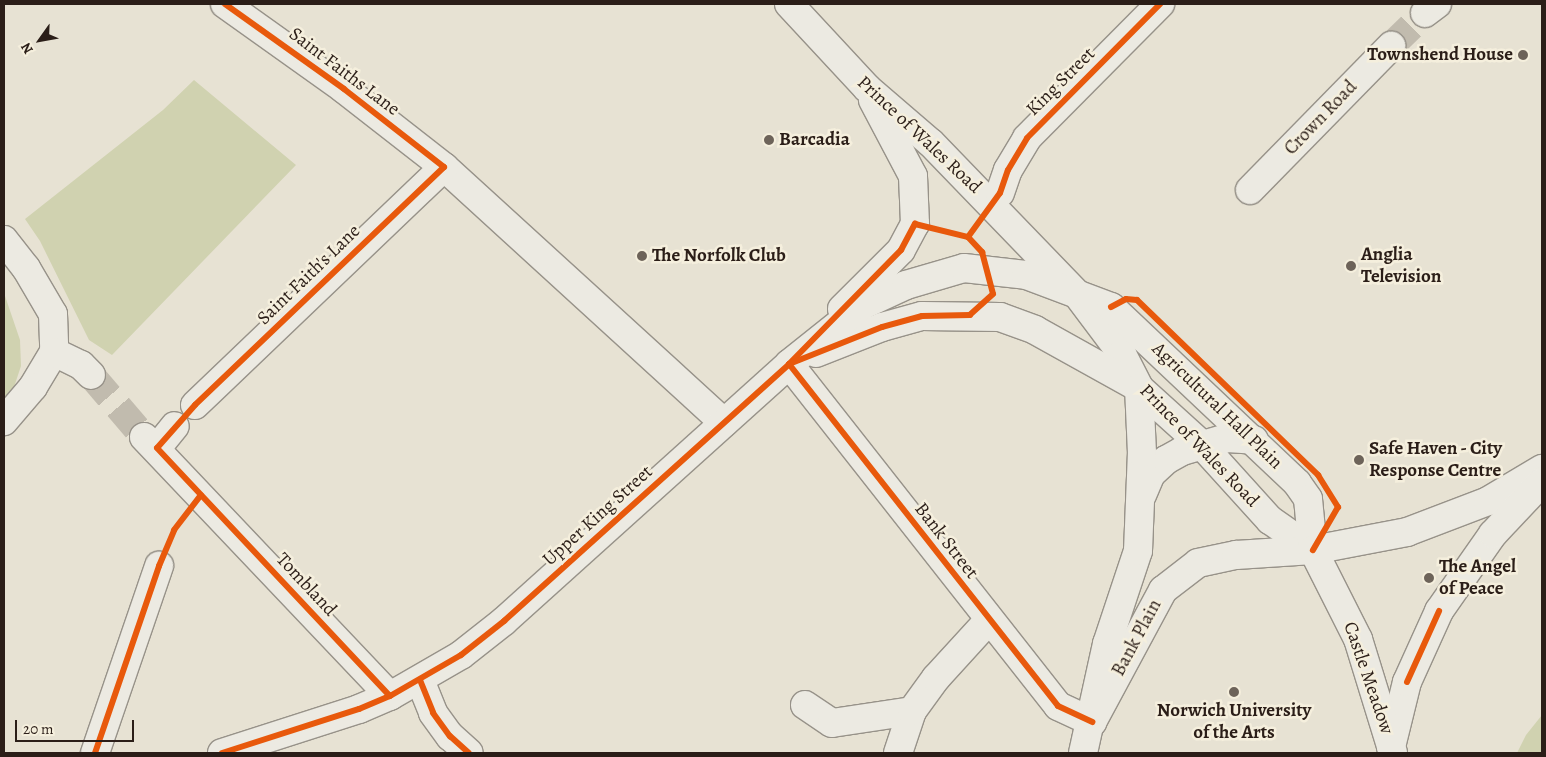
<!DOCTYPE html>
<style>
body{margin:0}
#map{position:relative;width:1546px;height:757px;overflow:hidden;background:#e7e2d3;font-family:Alegreya,serif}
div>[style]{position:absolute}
.green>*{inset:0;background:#d0d2b0}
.minor-tunnel>*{height:28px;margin-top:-14px;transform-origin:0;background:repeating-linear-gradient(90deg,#c1bbae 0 28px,transparent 0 42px)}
.roads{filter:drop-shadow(1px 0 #979289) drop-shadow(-1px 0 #979289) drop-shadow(0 1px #979289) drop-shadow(0 -1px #979289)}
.minor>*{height:28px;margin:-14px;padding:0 14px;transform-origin:14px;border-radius:14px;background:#eceae2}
.cycleway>*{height:6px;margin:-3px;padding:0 3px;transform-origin:3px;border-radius:3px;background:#e8590c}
.dots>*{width:14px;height:14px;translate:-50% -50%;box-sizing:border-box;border:2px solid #f5efdd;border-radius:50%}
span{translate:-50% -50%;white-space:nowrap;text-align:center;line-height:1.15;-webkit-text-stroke:5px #f5efdd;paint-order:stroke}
.poi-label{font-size:19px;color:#2b1e18;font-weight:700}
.right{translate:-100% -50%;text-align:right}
.left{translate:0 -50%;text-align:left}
.street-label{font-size:19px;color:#2b1e18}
.frame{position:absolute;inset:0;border:5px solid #2b1e18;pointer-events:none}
.north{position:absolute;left:15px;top:15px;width:50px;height:50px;-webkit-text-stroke:4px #f5efdd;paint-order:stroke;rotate:238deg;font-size:14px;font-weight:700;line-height:20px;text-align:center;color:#2b1e18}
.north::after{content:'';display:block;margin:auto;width:18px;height:22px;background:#2b1e18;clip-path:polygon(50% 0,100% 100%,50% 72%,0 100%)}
.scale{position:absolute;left:15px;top:720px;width:119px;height:22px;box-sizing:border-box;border:2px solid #2b1e18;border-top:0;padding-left:6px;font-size:15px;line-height:18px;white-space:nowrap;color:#2b1e18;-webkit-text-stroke:4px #f5efdd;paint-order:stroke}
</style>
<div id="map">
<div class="green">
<div style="clip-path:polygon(194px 80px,296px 165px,112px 355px,89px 340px,40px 241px,25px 219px,163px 110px)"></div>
<div style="clip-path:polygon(4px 293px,20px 340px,21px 366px,11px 396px,4px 404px)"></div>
<div style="clip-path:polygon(1542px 715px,1542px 753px,1517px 753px,1526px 735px)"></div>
</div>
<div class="minor-tunnel">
<div style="left:1391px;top:46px;width:47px;rotate:-44.1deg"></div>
<div style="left:91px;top:375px;width:82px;rotate:49.5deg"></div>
</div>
<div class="roads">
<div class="minor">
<div style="left:225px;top:4px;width:146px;rotate:35.5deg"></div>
<div style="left:344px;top:89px;width:127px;rotate:38deg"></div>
<div style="left:444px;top:167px;width:379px;rotate:42.4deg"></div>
<div style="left:789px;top:4px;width:115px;rotate:47.1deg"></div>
<div style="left:867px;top:88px;width:84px;rotate:40.7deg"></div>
<div style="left:931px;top:143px;width:210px;rotate:46deg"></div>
<div style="left:1077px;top:294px;width:75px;rotate:53.1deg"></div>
<div style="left:1122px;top:354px;width:38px;rotate:63deg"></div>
<div style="left:1139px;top:388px;width:84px;rotate:42.1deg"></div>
<div style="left:1201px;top:444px;width:103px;rotate:47.8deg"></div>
<div style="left:1270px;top:520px;width:52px;rotate:34.9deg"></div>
<div style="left:1425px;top:13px;width:15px;rotate:-37deg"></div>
<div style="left:1250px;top:190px;width:202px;rotate:-45.6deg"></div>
<div style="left:1000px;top:193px;width:24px;rotate:-71deg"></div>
<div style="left:1008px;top:170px;width:37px;rotate:-59deg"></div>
<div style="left:1027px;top:138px;width:189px;rotate:-45.2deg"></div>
<div style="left:4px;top:240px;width:36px;rotate:52deg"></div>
<div style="left:26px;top:268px;width:53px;rotate:59.6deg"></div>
<div style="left:53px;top:314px;width:38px;rotate:88deg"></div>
<div style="left:54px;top:352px;width:41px;rotate:121deg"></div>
<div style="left:33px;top:387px;width:45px;rotate:130.5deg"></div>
<div style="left:842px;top:309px;width:83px;rotate:-45deg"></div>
<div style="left:901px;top:250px;width:30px;rotate:-62deg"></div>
<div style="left:915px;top:224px;width:48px;rotate:-92.4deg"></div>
<div style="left:913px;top:176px;width:86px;rotate:-117.8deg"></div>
<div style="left:54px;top:352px;width:30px;rotate:26deg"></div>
<div style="left:81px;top:365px;width:14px;rotate:45deg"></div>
<div style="left:816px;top:353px;width:71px;rotate:-21.5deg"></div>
<div style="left:882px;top:327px;width:41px;rotate:-15.4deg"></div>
<div style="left:922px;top:316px;width:78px;rotate:0.7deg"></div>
<div style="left:1000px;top:317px;width:37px;rotate:20deg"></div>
<div style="left:1035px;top:330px;width:119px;rotate:29.1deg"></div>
<div style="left:789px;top:364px;width:435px;rotate:51.8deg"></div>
<div style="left:1058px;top:706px;width:38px;rotate:25deg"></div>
<div style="left:195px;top:405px;width:344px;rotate:-43.7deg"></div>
<div style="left:144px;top:437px;width:357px;rotate:46.5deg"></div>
<div style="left:157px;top:448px;width:28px;rotate:-51deg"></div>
<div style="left:1142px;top:495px;width:23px;rotate:-67deg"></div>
<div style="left:1151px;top:474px;width:21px;rotate:-43deg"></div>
<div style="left:1166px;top:460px;width:18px;rotate:-29deg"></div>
<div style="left:1182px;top:451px;width:47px;rotate:-16.1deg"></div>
<div style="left:1227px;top:438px;width:27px;rotate:4deg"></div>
<div style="left:420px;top:680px;width:35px;rotate:68deg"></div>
<div style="left:433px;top:713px;width:29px;rotate:54deg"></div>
<div style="left:450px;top:736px;width:25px;rotate:42deg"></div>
<div style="left:805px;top:705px;width:32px;rotate:34deg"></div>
<div style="left:832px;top:723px;width:81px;rotate:-8.5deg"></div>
<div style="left:1092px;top:722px;width:150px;rotate:-61.7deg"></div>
<div style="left:1163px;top:590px;width:44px;rotate:-37.6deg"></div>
<div style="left:1198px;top:563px;width:39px;rotate:-12deg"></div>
<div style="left:1236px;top:555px;width:77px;rotate:-3.7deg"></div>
<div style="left:1313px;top:550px;width:96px;rotate:-10.8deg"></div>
<div style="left:1407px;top:532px;width:87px;rotate:-20.9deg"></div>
<div style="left:1488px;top:501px;width:63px;rotate:-30.7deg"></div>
<div style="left:1391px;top:747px;width:67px;rotate:-76.2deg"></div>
<div style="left:1407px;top:682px;width:78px;rotate:-65.7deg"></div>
<div style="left:1439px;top:611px;width:94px;rotate:-55deg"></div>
<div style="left:1493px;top:534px;width:71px;rotate:-46.7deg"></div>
<div style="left:95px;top:753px;width:198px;rotate:-71.1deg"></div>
<div style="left:222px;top:753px;width:144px;rotate:-17.8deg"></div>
<div style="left:359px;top:709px;width:34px;rotate:-23deg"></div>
<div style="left:390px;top:696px;width:82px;rotate:-30deg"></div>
<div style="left:461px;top:655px;width:55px;rotate:-38.3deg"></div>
<div style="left:504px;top:621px;width:384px;rotate:-42deg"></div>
<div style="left:789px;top:364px;width:95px;rotate:-38.6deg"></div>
<div style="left:863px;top:305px;width:47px;rotate:-24.9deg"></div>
<div style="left:906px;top:285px;width:60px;rotate:-16.3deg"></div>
<div style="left:964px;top:268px;width:62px;rotate:6.4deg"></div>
<div style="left:1026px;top:275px;width:91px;rotate:20.6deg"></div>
<div style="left:1111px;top:307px;width:256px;rotate:43.4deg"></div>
<div style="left:1297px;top:483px;width:19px;rotate:55deg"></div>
<div style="left:1308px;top:499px;width:51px;rotate:84.4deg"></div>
<div style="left:1313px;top:550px;width:100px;rotate:63.2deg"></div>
<div style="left:1358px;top:639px;width:119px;rotate:72.9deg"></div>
<div style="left:898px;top:753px;width:44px;rotate:-71.6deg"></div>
<div style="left:912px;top:711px;width:41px;rotate:-54deg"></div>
<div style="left:936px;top:678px;width:79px;rotate:-47.6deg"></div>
<div style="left:1083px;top:753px;width:112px;rotate:-77.6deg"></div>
<div style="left:1107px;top:644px;width:98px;rotate:-71.6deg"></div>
<div style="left:1138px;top:551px;width:98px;rotate:-87.7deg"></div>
<div style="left:1142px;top:453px;width:65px;rotate:-92.6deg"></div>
</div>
</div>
<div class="cycleway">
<div style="left:225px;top:4px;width:146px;rotate:35.5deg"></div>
<div style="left:344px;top:89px;width:127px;rotate:38deg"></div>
<div style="left:444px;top:167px;width:344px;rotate:136.3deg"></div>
<div style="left:195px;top:405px;width:57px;rotate:131.5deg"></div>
<div style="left:157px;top:448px;width:340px;rotate:46.8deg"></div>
<div style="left:968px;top:237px;width:54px;rotate:-54deg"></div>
<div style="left:1000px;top:193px;width:24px;rotate:-71deg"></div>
<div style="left:1008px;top:170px;width:37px;rotate:-59deg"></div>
<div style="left:1027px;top:138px;width:189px;rotate:-45.2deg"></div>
<div style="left:1111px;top:307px;width:17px;rotate:-28deg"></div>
<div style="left:1126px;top:299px;width:11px;rotate:5deg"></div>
<div style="left:1137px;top:300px;width:252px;rotate:44deg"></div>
<div style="left:1318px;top:475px;width:38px;rotate:58deg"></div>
<div style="left:1338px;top:507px;width:50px;rotate:120.2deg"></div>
<div style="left:789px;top:364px;width:435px;rotate:51.8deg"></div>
<div style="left:1058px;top:706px;width:38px;rotate:25deg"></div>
<div style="left:420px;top:680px;width:35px;rotate:68deg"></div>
<div style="left:433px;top:713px;width:29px;rotate:54deg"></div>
<div style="left:450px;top:736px;width:25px;rotate:42deg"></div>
<div style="left:1407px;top:682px;width:78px;rotate:-65.7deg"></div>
<div style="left:95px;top:753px;width:198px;rotate:-71.1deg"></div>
<div style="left:159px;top:566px;width:39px;rotate:-67deg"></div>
<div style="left:174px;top:530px;width:44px;rotate:-52.4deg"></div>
<div style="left:222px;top:753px;width:144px;rotate:-17.8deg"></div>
<div style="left:359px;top:709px;width:34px;rotate:-23deg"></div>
<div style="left:390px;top:696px;width:82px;rotate:-30deg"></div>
<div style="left:461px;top:655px;width:55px;rotate:-38.3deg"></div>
<div style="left:504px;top:621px;width:384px;rotate:-42deg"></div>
<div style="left:789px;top:364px;width:160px;rotate:-45.5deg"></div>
<div style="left:901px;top:250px;width:30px;rotate:-62deg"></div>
<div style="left:915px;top:224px;width:55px;rotate:13.8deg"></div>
<div style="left:968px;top:237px;width:21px;rotate:47deg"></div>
<div style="left:982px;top:252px;width:43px;rotate:75.3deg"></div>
<div style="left:993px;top:294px;width:31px;rotate:138deg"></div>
<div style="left:970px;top:315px;width:48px;rotate:178.8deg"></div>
<div style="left:922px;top:316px;width:41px;rotate:164.6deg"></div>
<div style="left:882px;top:327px;width:100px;rotate:158.3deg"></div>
</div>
<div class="dots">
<div style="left:1523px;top:55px;background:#6d6359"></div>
<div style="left:769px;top:140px;background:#6d6359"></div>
<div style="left:642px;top:256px;background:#6d6359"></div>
<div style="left:1351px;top:266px;background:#6d6359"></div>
<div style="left:1359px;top:460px;background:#6d6359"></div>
<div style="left:1429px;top:578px;background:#6d6359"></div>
<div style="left:1234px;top:692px;background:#6d6359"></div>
</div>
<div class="poi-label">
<span class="right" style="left:1513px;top:55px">Townshend House</span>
<span class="left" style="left:779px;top:140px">Barcadia</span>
<span class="left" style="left:1361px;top:266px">Anglia<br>Television</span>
<span class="left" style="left:652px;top:256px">The Norfolk Club</span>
<span class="left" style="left:1369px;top:460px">Safe Haven - City<br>Response Centre</span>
<span class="left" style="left:1439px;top:578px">The Angel<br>of Peace</span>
<span style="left:1234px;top:722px">Norwich University<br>of the Arts</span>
</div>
<div class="street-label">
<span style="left:344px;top:72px;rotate:37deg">Saint Faiths Lane</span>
<span style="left:1061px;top:82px;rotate:-45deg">King Street</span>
<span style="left:1321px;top:118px;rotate:-46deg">Crown Road</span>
<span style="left:919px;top:135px;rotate:43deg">Prince of Wales Road</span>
<span style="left:309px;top:275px;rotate:-44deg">Saint Faith's Lane</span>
<span style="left:1217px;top:406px;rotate:44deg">Agricultural Hall Plain</span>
<span style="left:1199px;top:446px;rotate:46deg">Prince of Wales Road</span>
<span style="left:598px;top:516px;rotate:-42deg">Upper King Street</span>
<span style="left:946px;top:541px;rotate:52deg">Bank Street</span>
<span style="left:306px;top:585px;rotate:47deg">Tombland</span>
<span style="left:1137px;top:638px;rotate:-62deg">Bank Plain</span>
<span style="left:1368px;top:678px;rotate:71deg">Castle Meadow</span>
</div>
<div class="frame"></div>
<div class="north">N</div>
<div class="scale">20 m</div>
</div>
